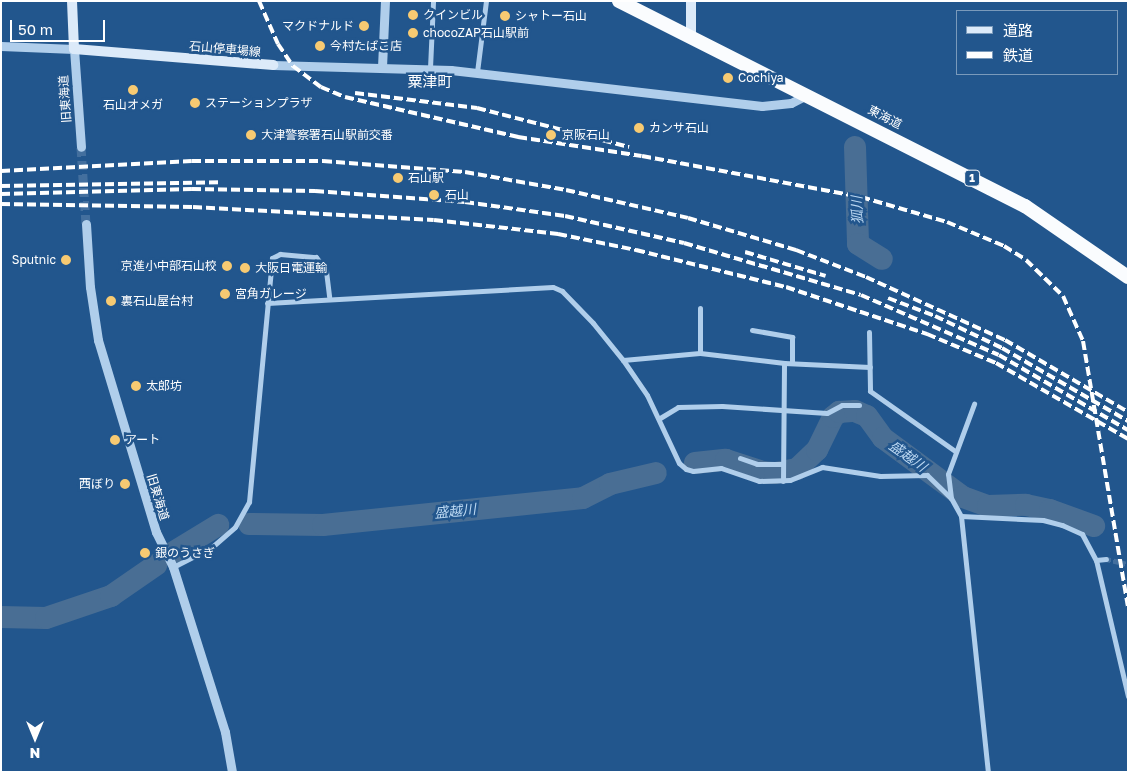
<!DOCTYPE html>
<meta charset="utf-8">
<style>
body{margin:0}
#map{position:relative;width:1129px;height:773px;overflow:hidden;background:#22568d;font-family:"Golos Text","Noto Sans JP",sans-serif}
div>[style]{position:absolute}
.river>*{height:22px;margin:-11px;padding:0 11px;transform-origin:11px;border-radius:11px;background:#496e94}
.minor-tunnel>*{height:5px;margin-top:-2.5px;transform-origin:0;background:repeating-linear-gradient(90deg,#436f9e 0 5px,transparent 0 7.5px)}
.tertiary-tunnel>*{height:9px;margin-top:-4.5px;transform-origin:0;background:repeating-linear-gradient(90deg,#436f9e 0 9px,transparent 0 13.5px)}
.minor>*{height:5px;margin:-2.5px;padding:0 2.5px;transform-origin:2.5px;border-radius:2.5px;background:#b0ceeb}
.tertiary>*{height:9px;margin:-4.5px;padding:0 4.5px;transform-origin:4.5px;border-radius:4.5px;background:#b0ceeb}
.secondary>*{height:10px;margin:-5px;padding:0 5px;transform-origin:5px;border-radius:5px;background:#dceaf9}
.trunk>*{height:14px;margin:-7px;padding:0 7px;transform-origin:7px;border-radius:7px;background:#fafcfe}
.rail>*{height:4px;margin-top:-2px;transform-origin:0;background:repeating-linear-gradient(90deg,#fff 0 9px,transparent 0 13px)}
.dots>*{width:14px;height:14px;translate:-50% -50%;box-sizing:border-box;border:2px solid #22568d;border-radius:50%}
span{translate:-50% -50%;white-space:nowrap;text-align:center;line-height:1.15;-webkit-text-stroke:5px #22568d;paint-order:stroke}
.shield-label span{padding:1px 4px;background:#22568d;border:1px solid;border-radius:4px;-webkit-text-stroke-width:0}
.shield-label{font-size:11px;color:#fff;font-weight:700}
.poi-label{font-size:12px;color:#fff}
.left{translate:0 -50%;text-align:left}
.right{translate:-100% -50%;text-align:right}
.street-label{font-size:12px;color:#fff}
.water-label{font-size:14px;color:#bcd8f2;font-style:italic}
.quarter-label{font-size:15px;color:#fff}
.frame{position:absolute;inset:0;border:2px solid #fff;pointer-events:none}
.legend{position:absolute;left:956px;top:10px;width:162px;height:65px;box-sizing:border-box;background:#22568d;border:1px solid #7a9abb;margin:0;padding:6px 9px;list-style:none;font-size:15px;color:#fff}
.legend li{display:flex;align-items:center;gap:10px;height:25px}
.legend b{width:25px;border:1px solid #7a9abb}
.north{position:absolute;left:10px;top:713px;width:50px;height:50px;-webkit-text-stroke:4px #22568d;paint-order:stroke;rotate:180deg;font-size:14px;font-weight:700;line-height:20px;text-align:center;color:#fff}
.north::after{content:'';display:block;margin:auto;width:18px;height:22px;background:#fff;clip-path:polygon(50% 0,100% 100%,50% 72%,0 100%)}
.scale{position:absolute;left:10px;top:20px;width:95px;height:22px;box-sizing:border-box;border:2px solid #fff;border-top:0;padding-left:6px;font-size:15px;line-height:18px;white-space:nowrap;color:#fff;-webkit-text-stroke:4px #22568d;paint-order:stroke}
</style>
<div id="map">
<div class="river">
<div style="left:855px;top:147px;width:97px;rotate:88.2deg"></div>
<div style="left:858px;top:244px;width:28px;rotate:32deg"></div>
<div style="left:695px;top:463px;width:31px;rotate:-6deg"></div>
<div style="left:726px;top:460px;width:38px;rotate:18deg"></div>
<div style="left:762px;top:472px;width:13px;rotate:4deg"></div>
<div style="left:775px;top:473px;width:22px;rotate:-10deg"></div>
<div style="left:797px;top:469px;width:28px;rotate:-44deg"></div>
<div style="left:817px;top:450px;width:37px;rotate:-64deg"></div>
<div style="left:833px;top:417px;width:8px;rotate:-40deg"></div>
<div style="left:839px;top:412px;width:16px;rotate:-4deg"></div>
<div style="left:855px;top:411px;width:13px;rotate:23deg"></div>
<div style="left:867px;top:416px;width:27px;rotate:54deg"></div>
<div style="left:883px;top:438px;width:99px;rotate:36.4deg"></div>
<div style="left:963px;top:497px;width:27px;rotate:20deg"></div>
<div style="left:988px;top:506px;width:38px;rotate:-2deg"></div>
<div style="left:1026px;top:505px;width:25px;rotate:12deg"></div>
<div style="left:1050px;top:510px;width:47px;rotate:20deg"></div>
<div style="left:249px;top:524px;width:74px;rotate:0.8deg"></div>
<div style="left:323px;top:525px;width:261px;rotate:-5.9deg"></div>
<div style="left:583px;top:498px;width:30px;rotate:-27deg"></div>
<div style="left:610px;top:484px;width:47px;rotate:-13.4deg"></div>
<div style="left:174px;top:552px;width:52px;rotate:-31.5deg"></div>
<div style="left:1px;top:617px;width:45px;rotate:1.3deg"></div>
<div style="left:46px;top:618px;width:69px;rotate:-18.7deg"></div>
<div style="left:111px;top:596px;width:55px;rotate:-34.6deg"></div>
</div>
<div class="minor-tunnel">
<div style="left:1106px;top:559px;width:23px;rotate:13deg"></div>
</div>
<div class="tertiary-tunnel">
<div style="left:81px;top:147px;width:77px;rotate:86.3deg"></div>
</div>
<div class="minor">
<div style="left:430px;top:68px;width:67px;rotate:-87.4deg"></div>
<div style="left:477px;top:72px;width:72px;rotate:-82.8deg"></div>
<div style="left:267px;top:303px;width:286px;rotate:-3.2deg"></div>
<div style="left:553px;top:287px;width:10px;rotate:24deg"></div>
<div style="left:562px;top:291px;width:45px;rotate:45.9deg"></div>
<div style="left:593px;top:323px;width:48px;rotate:51deg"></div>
<div style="left:623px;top:360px;width:42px;rotate:55.6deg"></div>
<div style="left:647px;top:395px;width:75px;rotate:64.8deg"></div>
<div style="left:679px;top:463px;width:9px;rotate:41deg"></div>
<div style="left:686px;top:469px;width:7px;rotate:16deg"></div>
<div style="left:693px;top:471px;width:28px;rotate:-6deg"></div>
<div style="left:721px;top:468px;width:40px;rotate:18.9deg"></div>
<div style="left:759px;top:481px;width:31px;rotate:-2deg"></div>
<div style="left:790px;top:480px;width:35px;rotate:-22deg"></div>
<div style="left:822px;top:467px;width:59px;rotate:8.8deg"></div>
<div style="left:880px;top:476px;width:47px;rotate:-1.2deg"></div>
<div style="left:927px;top:475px;width:33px;rotate:44deg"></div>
<div style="left:951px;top:498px;width:21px;rotate:61deg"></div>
<div style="left:961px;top:516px;width:257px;rotate:84deg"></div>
<div style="left:752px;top:330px;width:41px;rotate:9.9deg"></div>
<div style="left:792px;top:337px;width:26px;rotate:90deg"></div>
<div style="left:869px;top:332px;width:59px;rotate:89deg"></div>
<div style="left:870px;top:391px;width:104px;rotate:35.2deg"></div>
<div style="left:700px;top:353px;width:45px;rotate:-90deg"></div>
<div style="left:623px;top:360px;width:77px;rotate:-5.2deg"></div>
<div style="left:700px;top:353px;width:85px;rotate:6.8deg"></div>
<div style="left:660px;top:418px;width:21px;rotate:-31deg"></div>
<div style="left:678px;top:407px;width:44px;rotate:-1.3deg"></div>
<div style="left:722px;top:406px;width:105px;rotate:3.8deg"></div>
<div style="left:827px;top:413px;width:17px;rotate:-28deg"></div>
<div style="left:842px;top:405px;width:17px"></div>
<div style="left:740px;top:458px;width:18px;rotate:19deg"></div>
<div style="left:757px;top:464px;width:25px"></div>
<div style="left:783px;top:481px;width:118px;rotate:-89.5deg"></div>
<div style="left:784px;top:363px;width:86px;rotate:2.7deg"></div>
<div style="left:951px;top:498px;width:24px;rotate:-97deg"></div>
<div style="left:948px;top:474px;width:75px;rotate:-69.6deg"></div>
<div style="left:961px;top:516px;width:82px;rotate:2.8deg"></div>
<div style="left:1043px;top:520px;width:20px;rotate:15deg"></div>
<div style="left:1062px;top:525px;width:22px;rotate:24deg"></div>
<div style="left:1082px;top:534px;width:30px;rotate:62deg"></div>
<div style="left:1096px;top:560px;width:10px;rotate:-6deg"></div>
<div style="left:1096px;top:560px;width:140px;rotate:76.8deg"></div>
<div style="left:173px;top:567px;width:44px;rotate:-27.1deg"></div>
<div style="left:212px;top:547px;width:30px;rotate:-41deg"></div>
<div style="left:235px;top:527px;width:29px;rotate:-61deg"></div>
<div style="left:249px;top:502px;width:245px;rotate:-84.6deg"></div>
<div style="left:272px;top:258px;width:9px;rotate:-27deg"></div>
<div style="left:280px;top:254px;width:36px;rotate:5deg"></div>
<div style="left:316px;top:257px;width:17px;rotate:54deg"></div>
<div style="left:326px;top:271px;width:26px;rotate:83deg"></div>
</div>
<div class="tertiary">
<div style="left:1px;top:46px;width:73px;rotate:2.4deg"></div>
<div style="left:74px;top:49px;width:98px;rotate:85.9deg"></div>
<div style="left:273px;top:65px;width:178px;rotate:1.6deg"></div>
<div style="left:451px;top:70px;width:313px;rotate:6.6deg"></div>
<div style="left:762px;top:106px;width:29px;rotate:-6deg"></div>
<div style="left:791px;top:103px;width:18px;rotate:-27deg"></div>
<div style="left:382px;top:67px;width:66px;rotate:-87.4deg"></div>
<div style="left:86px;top:224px;width:63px;rotate:86.4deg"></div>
<div style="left:90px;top:287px;width:54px;rotate:81.4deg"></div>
<div style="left:98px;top:340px;width:201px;rotate:73.2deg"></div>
<div style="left:156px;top:532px;width:39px;rotate:64deg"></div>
<div style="left:173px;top:567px;width:173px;rotate:72.5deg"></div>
<div style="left:225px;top:732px;width:41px;rotate:80.1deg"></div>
</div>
<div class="secondary">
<div style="left:72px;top:1px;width:48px;rotate:87.6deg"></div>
<div style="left:74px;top:49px;width:200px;rotate:4.6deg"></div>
<div style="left:691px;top:37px;width:36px;rotate:-90deg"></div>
</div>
<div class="trunk">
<div style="left:619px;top:1px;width:455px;rotate:26.8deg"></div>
<div style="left:1025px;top:206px;width:125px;rotate:34.6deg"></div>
</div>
<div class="rail">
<div style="left:259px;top:1px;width:47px;rotate:66.2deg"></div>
<div style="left:278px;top:44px;width:27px;rotate:56deg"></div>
<div style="left:293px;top:66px;width:35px;rotate:37deg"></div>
<div style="left:321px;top:87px;width:26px;rotate:23deg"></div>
<div style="left:345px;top:97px;width:178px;rotate:13deg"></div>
<div style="left:518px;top:137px;width:125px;rotate:8.7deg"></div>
<div style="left:642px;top:156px;width:223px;rotate:10.6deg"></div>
<div style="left:861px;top:197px;width:90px;rotate:16.2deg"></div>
<div style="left:947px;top:222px;width:62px;rotate:22.8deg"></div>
<div style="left:1004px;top:246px;width:26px;rotate:32deg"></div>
<div style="left:1026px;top:260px;width:52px;rotate:44.2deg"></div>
<div style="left:1063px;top:296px;width:49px;rotate:66deg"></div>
<div style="left:1083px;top:341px;width:270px;rotate:80.4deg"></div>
<div style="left:355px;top:93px;width:123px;rotate:7deg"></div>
<div style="left:477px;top:108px;width:157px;rotate:14.4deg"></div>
<div style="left:1px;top:171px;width:191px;rotate:-3deg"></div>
<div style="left:192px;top:161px;width:131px"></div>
<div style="left:323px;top:161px;width:142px;rotate:4.4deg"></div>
<div style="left:465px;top:172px;width:103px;rotate:10.1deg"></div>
<div style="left:566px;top:190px;width:125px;rotate:12.9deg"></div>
<div style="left:688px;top:218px;width:113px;rotate:16.5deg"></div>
<div style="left:796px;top:250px;width:75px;rotate:21.1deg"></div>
<div style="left:866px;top:277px;width:153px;rotate:24.4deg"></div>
<div style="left:1005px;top:340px;width:143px;rotate:30.3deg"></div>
<div style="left:1px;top:186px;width:220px;rotate:-1deg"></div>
<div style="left:1px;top:194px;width:191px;rotate:-1.5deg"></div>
<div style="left:192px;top:189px;width:123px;rotate:0.9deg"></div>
<div style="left:315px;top:191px;width:150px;rotate:4.2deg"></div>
<div style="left:465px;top:202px;width:101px;rotate:8deg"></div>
<div style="left:565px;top:216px;width:122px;rotate:12.8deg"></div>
<div style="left:684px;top:243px;width:184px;rotate:16.4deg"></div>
<div style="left:861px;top:295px;width:150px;rotate:23.5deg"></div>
<div style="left:999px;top:355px;width:149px;rotate:30.2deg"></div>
<div style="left:1px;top:204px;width:192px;rotate:0.9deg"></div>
<div style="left:193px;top:207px;width:241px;rotate:3.1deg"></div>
<div style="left:434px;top:220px;width:125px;rotate:6.4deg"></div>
<div style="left:558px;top:234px;width:80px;rotate:11.6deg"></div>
<div style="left:636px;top:250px;width:154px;rotate:13.9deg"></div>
<div style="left:786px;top:287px;width:149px;rotate:18.4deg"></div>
<div style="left:927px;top:334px;width:75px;rotate:22.8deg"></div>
<div style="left:996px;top:363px;width:152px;rotate:29.9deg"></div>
<div style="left:745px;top:252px;width:84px;rotate:16.5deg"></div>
<div style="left:888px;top:298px;width:50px;rotate:21deg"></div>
<div style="left:935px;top:316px;width:74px;rotate:25.5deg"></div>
<div style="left:1002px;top:348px;width:146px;rotate:30.1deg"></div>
</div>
<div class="dots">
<div style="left:413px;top:15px;background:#f7ca72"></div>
<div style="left:505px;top:16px;background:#f7ca72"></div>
<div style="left:364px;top:26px;background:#f7ca72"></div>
<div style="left:413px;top:33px;background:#f7ca72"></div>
<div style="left:320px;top:46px;background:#f7ca72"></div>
<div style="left:728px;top:78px;background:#f7ca72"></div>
<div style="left:133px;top:90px;background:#f7ca72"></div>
<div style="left:195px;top:103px;background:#f7ca72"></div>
<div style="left:639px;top:128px;background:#f7ca72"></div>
<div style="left:251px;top:135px;background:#f7ca72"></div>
<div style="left:551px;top:135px;background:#f7ca72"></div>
<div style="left:398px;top:178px;background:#f7ca72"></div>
<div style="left:434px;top:195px;background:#f7ca72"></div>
<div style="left:66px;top:260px;background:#f7ca72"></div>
<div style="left:227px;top:266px;background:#f7ca72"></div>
<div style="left:245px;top:268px;background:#f7ca72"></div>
<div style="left:225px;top:294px;background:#f7ca72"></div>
<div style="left:111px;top:301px;background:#f7ca72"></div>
<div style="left:136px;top:386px;background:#f7ca72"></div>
<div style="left:115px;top:440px;background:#f7ca72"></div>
<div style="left:125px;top:484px;background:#f7ca72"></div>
<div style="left:145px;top:553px;background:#f7ca72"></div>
</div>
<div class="shield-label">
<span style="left:972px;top:178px">1</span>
</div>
<div class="poi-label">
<span class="left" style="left:423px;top:15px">クインビル</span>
<span class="left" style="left:515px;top:16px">シャトー石山</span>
<span class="right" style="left:354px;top:26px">マクドナルド</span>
<span class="left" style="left:423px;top:33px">chocoZAP石山駅前</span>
<span class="left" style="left:330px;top:46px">今村たばこ店</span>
<span class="left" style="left:738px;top:78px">Cochiya</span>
<span class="left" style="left:205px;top:103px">ステーションプラザ</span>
<span style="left:133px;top:105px">石山オメガ</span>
<span class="left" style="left:649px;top:128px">カンサ石山</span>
<span class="left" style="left:261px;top:135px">大津警察署石山駅前交番</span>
<span class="left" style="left:562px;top:135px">京阪石山</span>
<span class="left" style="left:408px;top:178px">石山駅</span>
<span class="left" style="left:445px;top:195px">石山</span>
<span class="right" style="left:56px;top:260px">Sputnic</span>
<span class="right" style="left:217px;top:266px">京進小中部石山校</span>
<span class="left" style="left:255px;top:268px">大阪日電運輸</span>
<span class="left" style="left:235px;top:294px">宮角ガレージ</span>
<span class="left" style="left:121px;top:301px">裏石山屋台村</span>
<span class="left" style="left:146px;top:386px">太郎坊</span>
<span class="left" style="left:125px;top:440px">アート</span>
<span class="right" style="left:115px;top:484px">西ぼり</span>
<span class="left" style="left:155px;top:553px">銀のうさぎ</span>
</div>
<div class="street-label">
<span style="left:225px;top:49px;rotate:5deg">石山停車場線</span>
<span style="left:65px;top:99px;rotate:-94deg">旧東海道</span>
<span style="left:885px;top:117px;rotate:27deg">東海道</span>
<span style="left:158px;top:497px;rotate:73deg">旧東海道</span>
</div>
<div class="water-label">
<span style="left:857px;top:210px;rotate:-92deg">狐川</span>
<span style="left:908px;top:456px;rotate:36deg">盛越川</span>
<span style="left:455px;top:511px;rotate:-6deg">盛越川</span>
</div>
<div class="quarter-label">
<span style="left:430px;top:82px">粟津町</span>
</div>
<div class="frame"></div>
<ul class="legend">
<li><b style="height:6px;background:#dceaf9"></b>道路</li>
<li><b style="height:6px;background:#fff"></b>鉄道</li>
</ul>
<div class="north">N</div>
<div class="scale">50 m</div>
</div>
